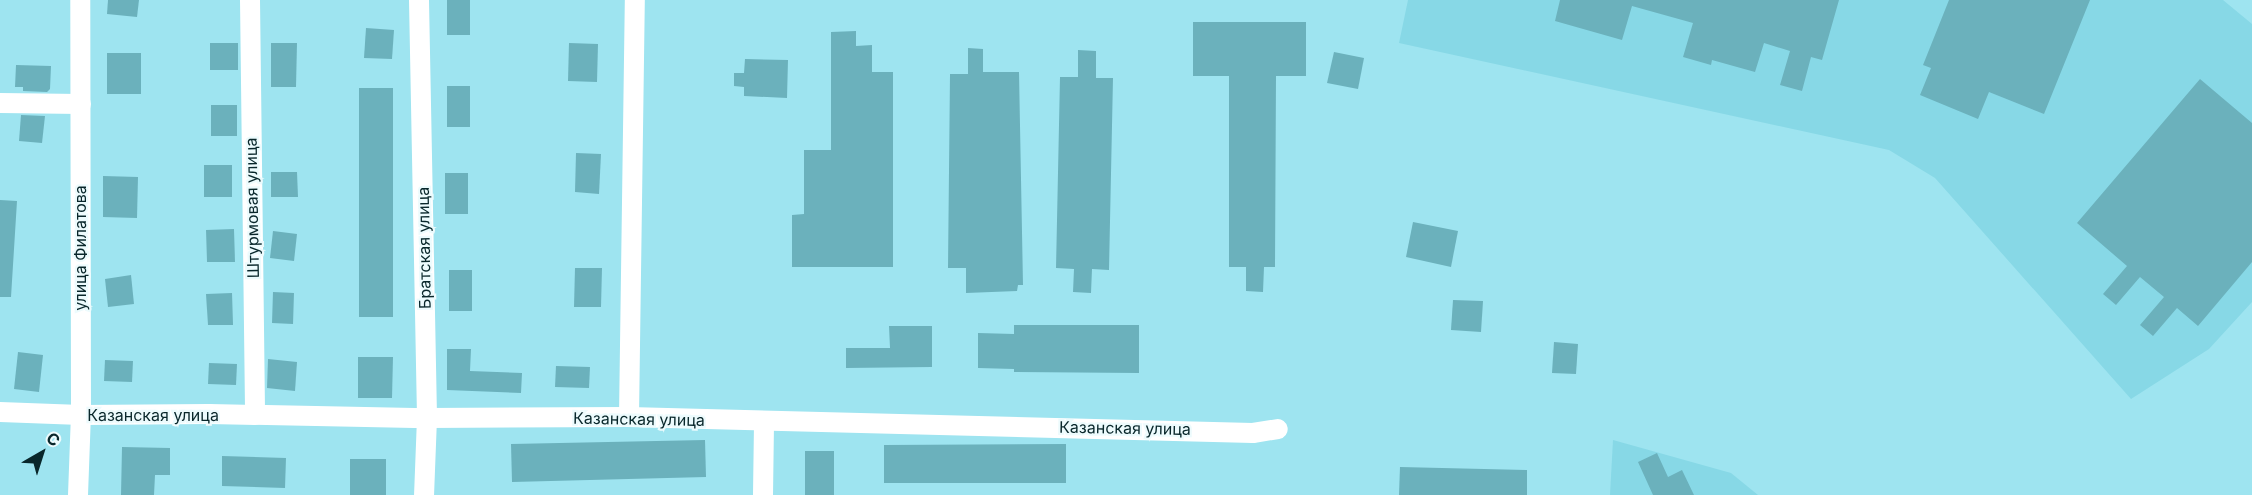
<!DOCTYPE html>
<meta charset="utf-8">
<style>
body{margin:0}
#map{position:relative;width:2252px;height:495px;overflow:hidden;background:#9ee4f0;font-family:Inter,sans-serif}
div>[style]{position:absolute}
.built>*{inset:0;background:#87d8e6}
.building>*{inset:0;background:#6bb1bc}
.minor>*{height:20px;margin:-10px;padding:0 10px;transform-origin:10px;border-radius:10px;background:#fff}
span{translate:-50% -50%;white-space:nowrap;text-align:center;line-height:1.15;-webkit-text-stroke:4.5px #edfbfd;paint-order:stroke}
.street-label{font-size:16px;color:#09272b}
.north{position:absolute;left:12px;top:423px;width:60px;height:60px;-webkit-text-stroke:4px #edfbfd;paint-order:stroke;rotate:39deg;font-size:16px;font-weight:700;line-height:24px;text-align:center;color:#09272b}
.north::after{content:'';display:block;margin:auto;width:21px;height:27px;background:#09272b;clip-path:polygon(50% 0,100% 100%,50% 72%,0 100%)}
</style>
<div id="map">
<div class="built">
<div style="clip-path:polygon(1408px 0,2223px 0,2252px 24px,2252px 302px,2209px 349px,2131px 399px,1935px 178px,1889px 150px,1399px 43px)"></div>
<div style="clip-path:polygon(1613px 440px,1731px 473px,1758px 495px,1610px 495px)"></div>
</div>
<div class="building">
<div style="clip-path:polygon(108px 0,139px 0,137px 17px,107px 14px)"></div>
<div style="clip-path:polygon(447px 0,470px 0,470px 35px,447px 35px)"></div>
<div style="clip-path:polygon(1560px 0,1839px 0,1822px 60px,1811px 57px,1802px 91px,1780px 85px,1790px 51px,1764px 43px,1755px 72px,1712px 60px,1711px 65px,1683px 57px,1693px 23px,1632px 6px,1622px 40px,1555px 21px)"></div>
<div style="clip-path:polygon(1949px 0,2090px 0,2044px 114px,1989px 92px,1978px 119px,1920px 95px,1931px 68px,1923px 65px)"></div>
<div style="clip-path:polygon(1193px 22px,1306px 22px,1306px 76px,1276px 76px,1275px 267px,1264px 267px,1263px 292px,1246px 291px,1246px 267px,1229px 267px,1229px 76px,1193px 76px)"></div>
<div style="clip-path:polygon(366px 28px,394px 30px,392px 59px,364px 58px)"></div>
<div style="clip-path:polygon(856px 31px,856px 46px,872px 45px,872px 72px,893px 72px,893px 267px,792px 267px,792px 215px,804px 214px,804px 150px,831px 150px,831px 32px)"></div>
<div style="clip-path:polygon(210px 43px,238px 43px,238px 70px,210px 70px)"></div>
<div style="clip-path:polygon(271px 43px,297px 43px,296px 87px,271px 87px)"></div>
<div style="clip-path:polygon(569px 43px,598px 44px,597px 82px,568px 81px)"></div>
<div style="clip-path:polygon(968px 48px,983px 49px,983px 72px,1019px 72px,1023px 285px,1018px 285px,1017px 291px,966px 293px,966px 268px,948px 268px,950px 74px,968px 74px)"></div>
<div style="clip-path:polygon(1078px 50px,1096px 51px,1096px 78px,1113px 78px,1109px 270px,1092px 269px,1091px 293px,1073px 292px,1074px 269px,1056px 268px,1060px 77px,1078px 77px)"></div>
<div style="clip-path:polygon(1334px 52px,1364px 58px,1358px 89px,1327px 83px)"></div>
<div style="clip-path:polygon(107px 53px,141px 53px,141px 94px,107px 94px)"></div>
<div style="clip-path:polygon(745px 59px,788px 60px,787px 98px,744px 96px,744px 87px,734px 86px,734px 73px,744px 73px)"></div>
<div style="clip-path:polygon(16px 65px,51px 66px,50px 89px,47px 92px,23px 91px,23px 87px,15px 87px)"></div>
<div style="clip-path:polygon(2200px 79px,2252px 123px,2252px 262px,2198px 326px,2177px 308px,2153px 336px,2140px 325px,2164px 297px,2140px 277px,2116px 305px,2103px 294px,2127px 266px,2077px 223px)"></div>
<div style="clip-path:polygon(447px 86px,470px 86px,470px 127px,447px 127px)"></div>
<div style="clip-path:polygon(359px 88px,393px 88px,393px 317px,359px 317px)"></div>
<div style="clip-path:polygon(211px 105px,237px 105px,237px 136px,211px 136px)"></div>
<div style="clip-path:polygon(21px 115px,45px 116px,42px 143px,19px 141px)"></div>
<div style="clip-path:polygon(576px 153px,601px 154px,599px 194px,575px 192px)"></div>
<div style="clip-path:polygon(204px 165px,232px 165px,232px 197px,204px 197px)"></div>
<div style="clip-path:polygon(271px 172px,297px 172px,298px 197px,271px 197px)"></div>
<div style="clip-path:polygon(445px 173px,468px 173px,468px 214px,445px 214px)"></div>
<div style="clip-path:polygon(103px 176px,138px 177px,137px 218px,103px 217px)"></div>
<div style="clip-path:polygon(0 200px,17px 201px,11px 297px,0 297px)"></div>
<div style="clip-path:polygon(1413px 222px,1458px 231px,1451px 267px,1406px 257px)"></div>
<div style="clip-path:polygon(234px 229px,235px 262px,207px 262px,206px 230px)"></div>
<div style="clip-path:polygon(273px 231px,297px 234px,294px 261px,270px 258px)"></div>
<div style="clip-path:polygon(575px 268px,602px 268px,601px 307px,574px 307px)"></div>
<div style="clip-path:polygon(449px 270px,472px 270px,472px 311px,449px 311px)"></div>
<div style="clip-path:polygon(131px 275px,134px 304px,108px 307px,105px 279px)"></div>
<div style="clip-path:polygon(273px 292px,294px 293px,293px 324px,272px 323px)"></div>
<div style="clip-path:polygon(232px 293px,233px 325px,208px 325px,206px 294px)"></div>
<div style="clip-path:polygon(1453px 300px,1483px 301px,1481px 332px,1451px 330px)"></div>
<div style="clip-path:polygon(1014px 325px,1139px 325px,1139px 373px,1014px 372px,1014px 369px,978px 368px,978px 333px,1014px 334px)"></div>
<div style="clip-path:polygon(889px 326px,932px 326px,932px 367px,846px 368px,846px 348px,890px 348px)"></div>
<div style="clip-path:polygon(1554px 342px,1578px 344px,1576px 374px,1552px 373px)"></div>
<div style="clip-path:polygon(447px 349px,471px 349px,470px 371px,522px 373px,521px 393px,447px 390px)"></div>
<div style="clip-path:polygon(18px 352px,43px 355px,39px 392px,14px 389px)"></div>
<div style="clip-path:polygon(358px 357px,393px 357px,392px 398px,358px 398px)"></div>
<div style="clip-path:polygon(268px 359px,297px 362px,295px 391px,267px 388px)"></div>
<div style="clip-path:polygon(105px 360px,133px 361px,132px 382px,104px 381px)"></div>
<div style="clip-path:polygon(209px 363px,237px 364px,236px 385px,208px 384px)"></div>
<div style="clip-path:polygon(556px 366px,590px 367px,589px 388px,555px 387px)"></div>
<div style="clip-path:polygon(705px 440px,706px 477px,512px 482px,511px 444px)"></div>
<div style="clip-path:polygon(1066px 444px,1066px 483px,884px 483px,884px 445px)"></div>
<div style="clip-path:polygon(122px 447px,170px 448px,170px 475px,155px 475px,154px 495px,121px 495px)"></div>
<div style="clip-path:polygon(805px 451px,834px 451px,834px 495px,805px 495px)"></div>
<div style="clip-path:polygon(1657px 453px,1668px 477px,1682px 470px,1694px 495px,1653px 495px,1638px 462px)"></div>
<div style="clip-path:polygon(222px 456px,286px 458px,285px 488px,222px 486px)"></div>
<div style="clip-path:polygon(350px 459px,386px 459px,386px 495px,350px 495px)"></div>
<div style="clip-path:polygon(1400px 467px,1527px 470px,1527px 495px,1399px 495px)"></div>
</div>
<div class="minor">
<div style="left:250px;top:0;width:415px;rotate:89.3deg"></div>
<div style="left:419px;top:0;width:418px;rotate:88.9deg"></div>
<div style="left:427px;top:418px;width:77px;rotate:92.2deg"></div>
<div style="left:0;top:103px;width:81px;rotate:0.7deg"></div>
<div style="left:0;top:412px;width:81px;rotate:2.1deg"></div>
<div style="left:81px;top:415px;width:128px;rotate:-0.4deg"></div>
<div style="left:209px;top:414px;width:218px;rotate:1.1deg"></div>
<div style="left:427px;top:418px;width:202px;rotate:-0.3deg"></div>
<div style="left:629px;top:417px;width:624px;rotate:1.47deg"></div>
<div style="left:1253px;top:433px;width:25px;rotate:-9deg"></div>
<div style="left:629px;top:417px;width:417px;rotate:-89.2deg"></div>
<div style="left:78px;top:495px;width:80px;rotate:-87.9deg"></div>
<div style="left:81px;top:415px;width:415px;rotate:-90.1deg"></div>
<div style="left:763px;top:495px;width:73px;rotate:-89.2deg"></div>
</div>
<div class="street-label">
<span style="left:252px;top:208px;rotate:-91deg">Штурмовая улица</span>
<span style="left:80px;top:248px;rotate:-90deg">улица Филатова</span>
<span style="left:424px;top:248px;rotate:-91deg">Братская улица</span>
<span style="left:153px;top:415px">Казанская улица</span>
<span style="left:639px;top:419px;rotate:1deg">Казанская улица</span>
<span style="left:1125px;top:428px;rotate:1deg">Казанская улица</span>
</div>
<div class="north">С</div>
</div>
